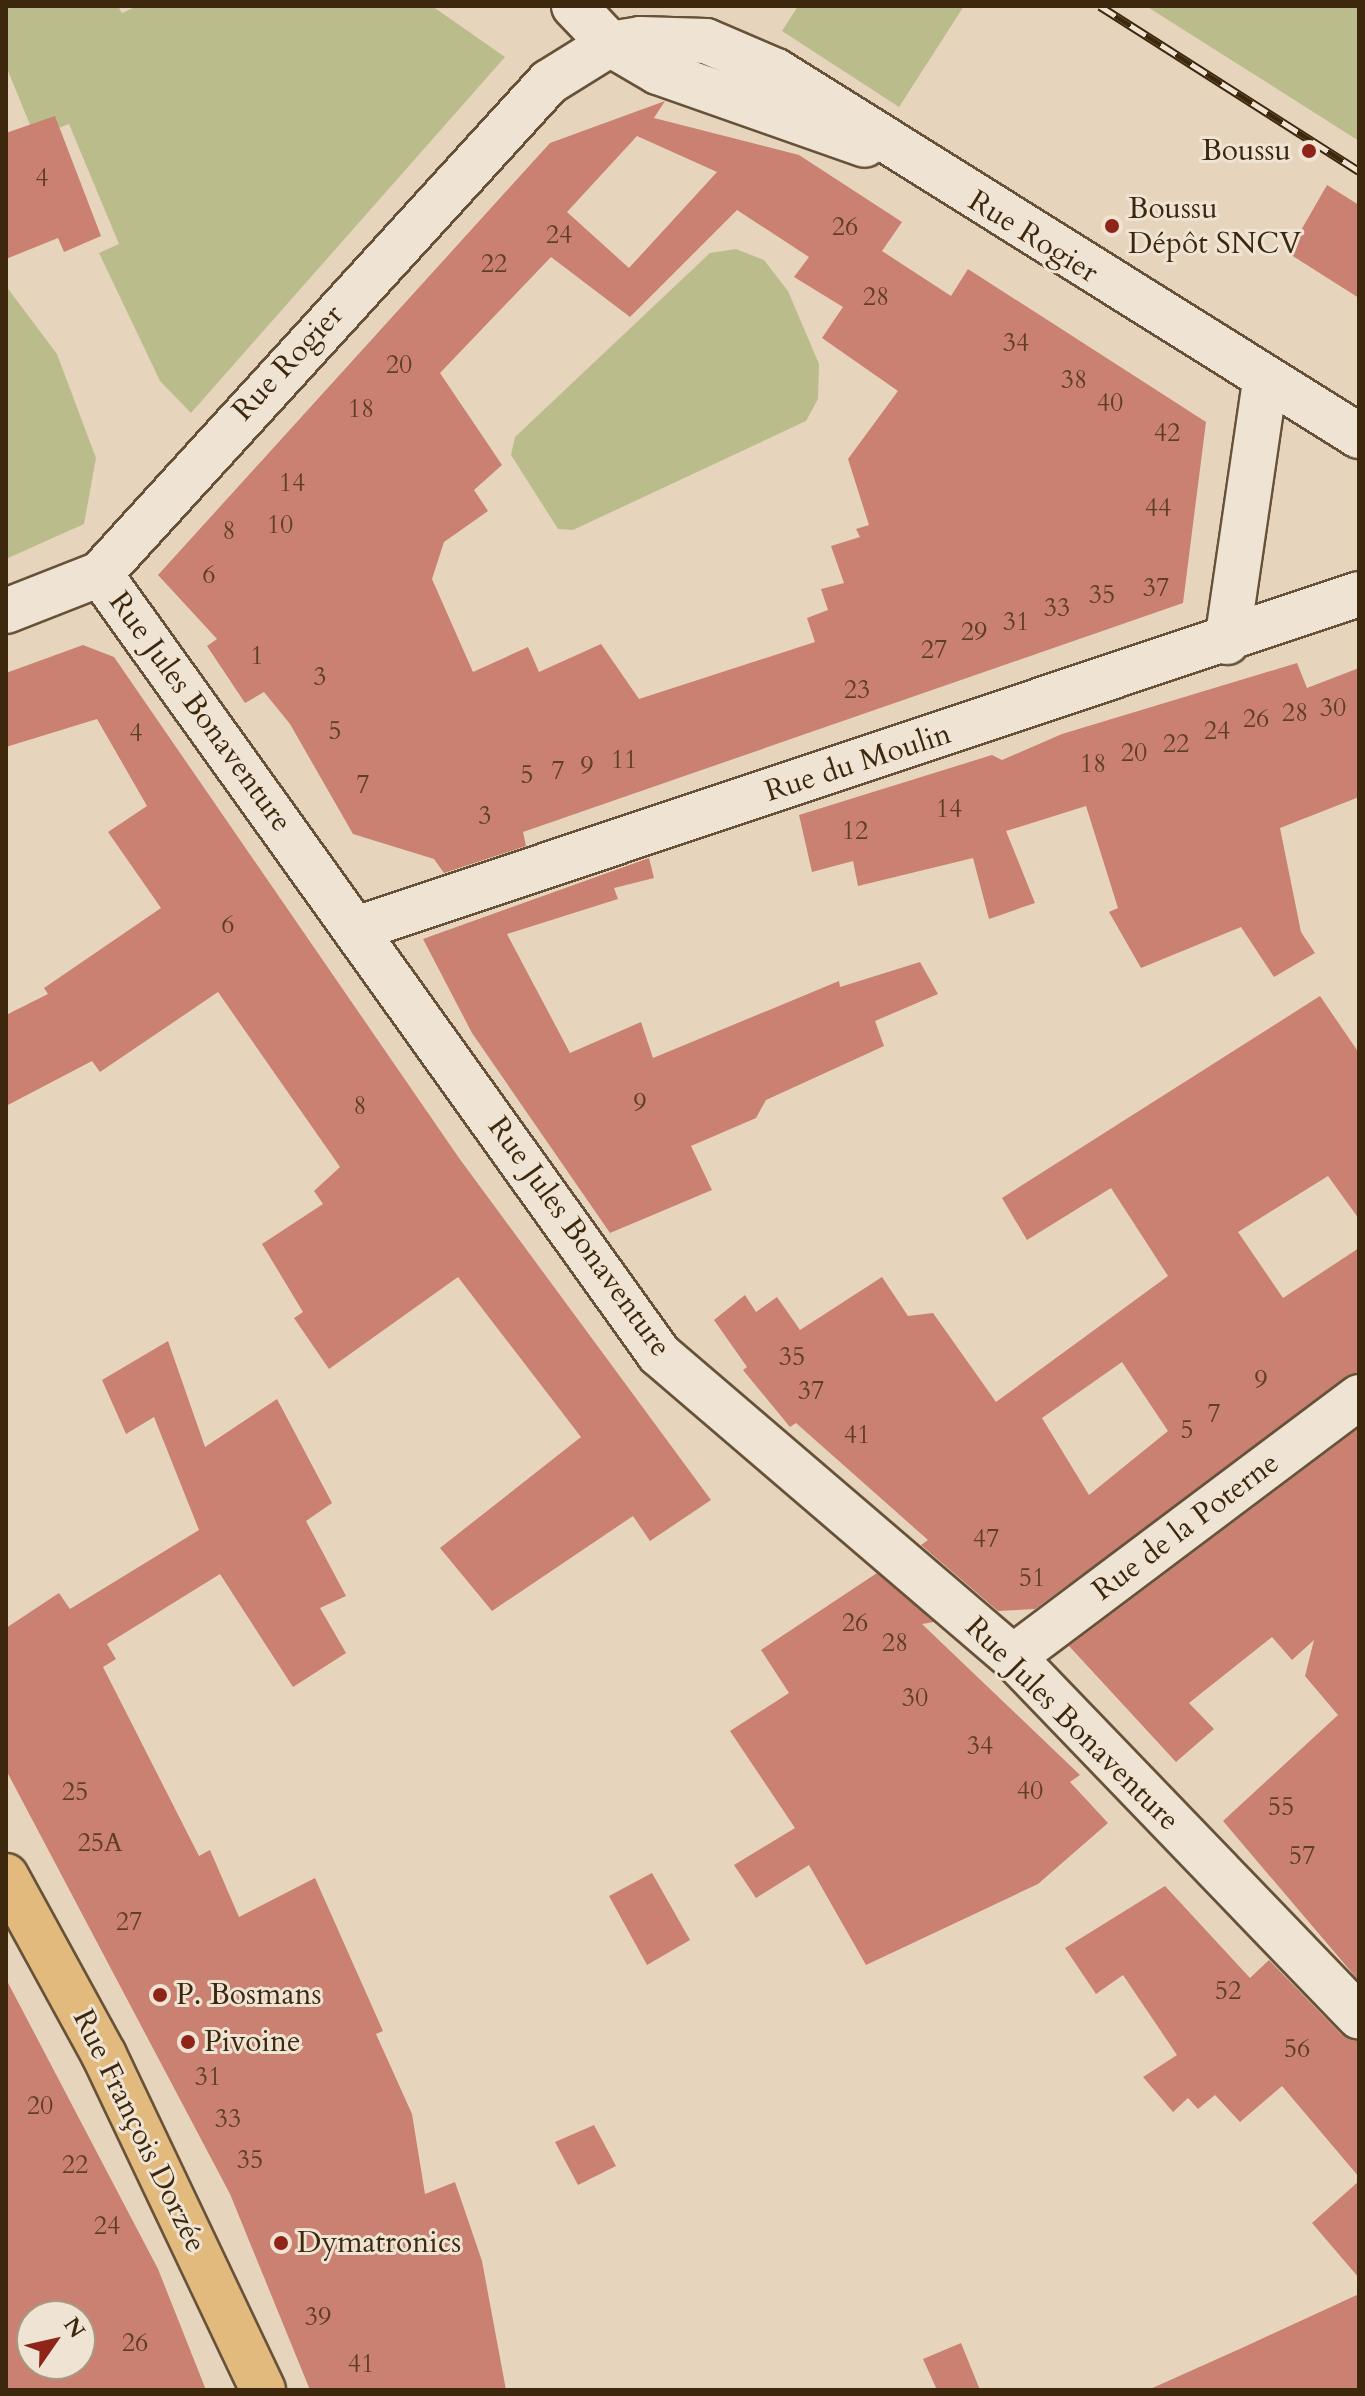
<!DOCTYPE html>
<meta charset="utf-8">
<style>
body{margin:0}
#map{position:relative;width:1365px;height:2396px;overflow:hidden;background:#e6d5bc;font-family:Cardo,serif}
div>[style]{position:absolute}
.green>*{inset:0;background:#bbbc8c}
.building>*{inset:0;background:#ca8171}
.roads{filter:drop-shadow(2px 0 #675239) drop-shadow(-2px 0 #675239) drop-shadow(0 2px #675239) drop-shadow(0 -2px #675239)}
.minor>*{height:44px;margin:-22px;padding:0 22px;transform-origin:22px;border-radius:22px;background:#efe4d3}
.major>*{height:44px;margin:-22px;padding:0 22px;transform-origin:22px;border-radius:22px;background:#e3ba7e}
.rail>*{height:9px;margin-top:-4.5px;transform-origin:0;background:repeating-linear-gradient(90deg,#efe4d3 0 18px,#3d270d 0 36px);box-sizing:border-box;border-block:2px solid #3d270d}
.dots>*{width:22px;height:22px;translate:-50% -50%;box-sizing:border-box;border:4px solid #efe4d3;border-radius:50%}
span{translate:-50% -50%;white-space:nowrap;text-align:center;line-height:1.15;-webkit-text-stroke:6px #efe4d3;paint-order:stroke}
.number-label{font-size:26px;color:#603e26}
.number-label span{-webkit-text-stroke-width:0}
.poi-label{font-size:30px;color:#3d270d}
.right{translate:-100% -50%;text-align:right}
.left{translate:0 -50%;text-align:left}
.street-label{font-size:30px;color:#3d270d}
.frame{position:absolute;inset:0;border:8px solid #3d270d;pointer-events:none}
.north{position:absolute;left:16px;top:2300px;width:80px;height:80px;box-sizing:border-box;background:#efe4d3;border:2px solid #a89884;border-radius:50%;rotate:56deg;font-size:22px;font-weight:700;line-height:32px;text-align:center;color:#3d270d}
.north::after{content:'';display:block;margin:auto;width:28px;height:36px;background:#8f2418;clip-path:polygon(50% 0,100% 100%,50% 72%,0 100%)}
</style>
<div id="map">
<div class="green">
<div style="clip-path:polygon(6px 6px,118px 6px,122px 13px,137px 6px,432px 6px,505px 57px,191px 413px,160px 381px,99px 253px,119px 244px,69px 124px,35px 137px,6px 66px)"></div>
<div style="clip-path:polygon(798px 6px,964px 6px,899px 107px,782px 31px)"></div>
<div style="clip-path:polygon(1146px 6px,1359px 6px,1359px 141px)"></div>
<div style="clip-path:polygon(736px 249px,764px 260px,788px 291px,819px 364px,818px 399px,806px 421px,573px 530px,558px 529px,511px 455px,515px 437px,710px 253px)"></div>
<div style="clip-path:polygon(6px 286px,57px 354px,96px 458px,84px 524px,6px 559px)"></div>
</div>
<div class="building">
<div style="clip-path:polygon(evenodd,665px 101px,654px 118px,799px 155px,902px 222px,882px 251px,951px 296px,968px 269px,1206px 422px,1183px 603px,523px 832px,526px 846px,444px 873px,434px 859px,353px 834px,290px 724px,264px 692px,245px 703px,207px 646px,217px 639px,158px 575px,550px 143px,665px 101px,637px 136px,717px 172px,629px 268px,567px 212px,637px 136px,665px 101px,737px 210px,809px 257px,794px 277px,843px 307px,822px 338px,898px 391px,848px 459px,869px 525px,856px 529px,860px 537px,831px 546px,844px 583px,821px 589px,828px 610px,807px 618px,815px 642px,639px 699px,601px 644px,539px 672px,528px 647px,473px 672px,432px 579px,444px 542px,488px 511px,474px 490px,502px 465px,440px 373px,551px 257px,630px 317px,737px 210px)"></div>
<div style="clip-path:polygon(55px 116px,101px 236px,64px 252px,58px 238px,6px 259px,6px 133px)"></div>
<div style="clip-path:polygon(1327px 185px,1359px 205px,1359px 298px,1288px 253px)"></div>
<div style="clip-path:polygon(83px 645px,114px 657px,459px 1158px,711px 1500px,650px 1541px,633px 1516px,492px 1611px,440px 1548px,581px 1437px,458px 1277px,329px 1369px,294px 1318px,303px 1312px,262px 1244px,323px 1204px,314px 1191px,340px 1167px,218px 992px,100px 1072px,92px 1061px,6px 1106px,6px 1015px,48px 994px,44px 988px,161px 908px,108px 832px,147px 806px,97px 719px,6px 747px,6px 673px)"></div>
<div style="clip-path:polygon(1297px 663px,1307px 688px,1359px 668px,1359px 797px,1280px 828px,1301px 932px,1315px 953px,1274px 977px,1241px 927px,1141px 968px,1109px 912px,1118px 908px,1086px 806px,1006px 831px,1035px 903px,989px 919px,973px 858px,858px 886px,853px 861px,812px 872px,799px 815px,992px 755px,1002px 760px,1062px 734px)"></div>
<div style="clip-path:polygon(649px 858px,654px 878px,614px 888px,618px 899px,507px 934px,570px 1053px,641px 1022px,653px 1058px,839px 981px,840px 987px,920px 962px,938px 994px,875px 1021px,884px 1046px,766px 1100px,756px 1118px,691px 1146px,712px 1190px,610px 1233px,472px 1033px,423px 939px)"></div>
<div style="clip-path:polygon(evenodd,1320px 996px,1359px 1053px,1359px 1219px,1328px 1176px,1238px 1232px,1283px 1298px,1359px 1248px,1359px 1372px,1035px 1609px,998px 1611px,921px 1545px,928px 1540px,796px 1423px,790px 1427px,743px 1370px,747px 1367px,714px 1320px,745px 1295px,756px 1312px,777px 1297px,800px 1330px,882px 1277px,908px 1316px,933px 1313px,996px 1402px,1168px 1276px,1111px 1188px,1027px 1240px,1002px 1198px,1320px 996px,1122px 1362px,1168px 1431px,1089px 1495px,1042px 1418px,1122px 1362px)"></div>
<div style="clip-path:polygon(168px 1341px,205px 1447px,277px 1399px,332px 1503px,306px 1521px,346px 1596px,320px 1608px,346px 1653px,293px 1687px,220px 1574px,107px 1644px,116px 1659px,103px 1667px,199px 1856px,210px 1850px,239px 1917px,315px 1878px,383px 2031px,376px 2034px,412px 2114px,425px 2194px,455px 2182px,482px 2261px,506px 2390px,310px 2390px,230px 2194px,6px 1770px,6px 1628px,59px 1593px,70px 1609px,199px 1530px,154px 1417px,126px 1434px,102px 1380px)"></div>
<div style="clip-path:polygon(1359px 1428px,1359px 1981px,1223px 1821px,1338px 1715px,1305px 1676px,1314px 1640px,1292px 1660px,1272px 1637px,1189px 1703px,1214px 1729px,1176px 1762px,1069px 1646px)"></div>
<div style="clip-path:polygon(877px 1573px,934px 1622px,922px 1624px,1080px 1775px,1070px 1782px,1108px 1823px,1038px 1884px,866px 1965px,809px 1865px,756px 1898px,734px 1865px,795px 1828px,730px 1731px,789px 1693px,761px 1650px)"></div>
<div style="clip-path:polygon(652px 1873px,690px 1940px,647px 1965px,609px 1896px)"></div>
<div style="clip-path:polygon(1165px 1886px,1250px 1978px,1269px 1960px,1341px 2034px,1359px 2041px,1359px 2177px,1282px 2086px,1240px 2122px,1215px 2095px,1198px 2109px,1188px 2098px,1173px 2112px,1143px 2077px,1177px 2055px,1123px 1975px,1096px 1994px,1065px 1948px)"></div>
<div style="clip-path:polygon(evenodd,6px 1979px,158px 2269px,206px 2390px,6px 2390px,6px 1979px,32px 2316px,80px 2316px,80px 2364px,32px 2364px,32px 2316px)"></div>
<div style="clip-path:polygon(594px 2125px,616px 2166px,578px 2185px,555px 2142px)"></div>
<div style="clip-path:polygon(1359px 2181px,1359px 2278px,1312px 2223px)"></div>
<div style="clip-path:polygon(1359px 2294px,1359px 2390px,1148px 2390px,1244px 2347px)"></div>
<div style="clip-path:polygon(961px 2343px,980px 2390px,937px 2390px,923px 2359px)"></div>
</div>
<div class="roads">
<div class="minor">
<div style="left:574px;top:6px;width:52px;rotate:46.5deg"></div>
<div style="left:610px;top:44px;width:56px;rotate:30.3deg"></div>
<div style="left:658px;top:72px;width:219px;rotate:19.4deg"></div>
<div style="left:100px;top:574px;width:960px;rotate:54.37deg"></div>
<div style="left:659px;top:1354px;width:466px;rotate:40.6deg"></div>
<div style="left:1013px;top:1657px;width:499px;rotate:46.1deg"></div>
<div style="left:6px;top:611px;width:101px;rotate:-21.5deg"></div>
<div style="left:100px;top:574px;width:666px;rotate:-47.62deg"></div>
<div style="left:549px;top:82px;width:72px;rotate:-31.9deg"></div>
<div style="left:610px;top:44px;width:30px;rotate:-9deg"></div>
<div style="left:640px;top:39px;width:66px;rotate:1.7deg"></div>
<div style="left:706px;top:41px;width:76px;rotate:23.2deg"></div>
<div style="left:776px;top:71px;width:688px;rotate:32.05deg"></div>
<div style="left:1227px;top:642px;width:262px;rotate:-81.7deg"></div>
<div style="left:356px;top:929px;width:1057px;rotate:-18.47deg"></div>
<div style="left:1013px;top:1657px;width:433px;rotate:-36.9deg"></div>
</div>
<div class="major">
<div style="left:6px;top:1876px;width:204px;rotate:61.3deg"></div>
<div style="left:104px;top:2055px;width:371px;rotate:64.6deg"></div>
</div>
</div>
<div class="rail">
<div style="left:1100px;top:6px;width:307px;rotate:32.5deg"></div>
</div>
<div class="dots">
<div style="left:1309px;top:151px;background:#8f2418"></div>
<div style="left:1112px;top:226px;background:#8f2418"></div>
<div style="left:160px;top:1995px;background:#8f2418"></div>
<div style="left:188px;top:2042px;background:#8f2418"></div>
<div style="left:281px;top:2243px;background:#8f2418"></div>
</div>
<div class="number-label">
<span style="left:42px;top:178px">4</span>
<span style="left:845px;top:227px">26</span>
<span style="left:559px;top:235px">24</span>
<span style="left:494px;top:264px">22</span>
<span style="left:876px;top:297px">28</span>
<span style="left:1016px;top:343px">34</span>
<span style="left:399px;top:365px">20</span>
<span style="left:1074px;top:380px">38</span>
<span style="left:1110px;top:403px">40</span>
<span style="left:361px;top:409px">18</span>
<span style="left:1167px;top:433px">42</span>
<span style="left:292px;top:483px">14</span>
<span style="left:1158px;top:508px">44</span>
<span style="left:280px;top:525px">10</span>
<span style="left:229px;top:531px">8</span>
<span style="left:209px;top:575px">6</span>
<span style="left:1156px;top:588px">37</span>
<span style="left:1102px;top:595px">35</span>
<span style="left:1057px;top:608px">33</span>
<span style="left:1016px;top:622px">31</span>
<span style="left:974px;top:632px">29</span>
<span style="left:934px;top:650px">27</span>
<span style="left:257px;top:656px">1</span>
<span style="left:320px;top:677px">3</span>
<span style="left:857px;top:690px">23</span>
<span style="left:1333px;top:708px">30</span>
<span style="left:1295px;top:713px">28</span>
<span style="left:1256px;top:719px">26</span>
<span style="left:335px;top:731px">5</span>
<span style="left:1217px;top:731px">24</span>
<span style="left:136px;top:733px">4</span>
<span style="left:1176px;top:744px">22</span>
<span style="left:1134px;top:753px">20</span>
<span style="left:624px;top:760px">11</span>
<span style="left:1093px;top:764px">18</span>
<span style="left:587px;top:766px">9</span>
<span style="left:558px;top:771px">7</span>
<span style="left:527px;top:775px">5</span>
<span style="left:363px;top:785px">7</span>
<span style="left:949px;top:809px">14</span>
<span style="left:485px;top:816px">3</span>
<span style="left:855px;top:831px">12</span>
<span style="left:228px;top:925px">6</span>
<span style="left:640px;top:1103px">9</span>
<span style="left:360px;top:1106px">8</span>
<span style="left:792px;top:1357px">35</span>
<span style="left:1261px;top:1380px">9</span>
<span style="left:811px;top:1391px">37</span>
<span style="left:1214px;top:1414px">7</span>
<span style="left:1187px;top:1430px">5</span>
<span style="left:857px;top:1435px">41</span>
<span style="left:986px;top:1539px">47</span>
<span style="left:1032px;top:1578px">51</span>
<span style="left:855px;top:1623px">26</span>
<span style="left:895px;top:1643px">28</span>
<span style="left:915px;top:1698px">30</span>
<span style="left:980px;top:1746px">34</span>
<span style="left:1030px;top:1791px">40</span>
<span style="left:75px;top:1792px">25</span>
<span style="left:1281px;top:1807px">55</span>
<span style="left:100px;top:1843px">25A</span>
<span style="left:1302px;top:1856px">57</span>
<span style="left:129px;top:1922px">27</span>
<span style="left:1228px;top:1991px">52</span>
<span style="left:1297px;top:2049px">56</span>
<span style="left:208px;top:2077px">31</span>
<span style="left:40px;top:2106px">20</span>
<span style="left:228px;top:2119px">33</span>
<span style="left:250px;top:2160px">35</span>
<span style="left:75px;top:2165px">22</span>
<span style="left:107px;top:2226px">24</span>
<span style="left:318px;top:2317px">39</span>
<span style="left:135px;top:2343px">26</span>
<span style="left:361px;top:2364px">41</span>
</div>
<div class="poi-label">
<span class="right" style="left:1291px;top:151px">Boussu</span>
<span class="left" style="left:1128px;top:226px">Boussu<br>Dépôt SNCV</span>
<span class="left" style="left:176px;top:1995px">P. Bosmans</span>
<span class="left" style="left:204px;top:2042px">Pivoine</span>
<span class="left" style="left:297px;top:2243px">Dymatronics</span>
</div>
<div class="street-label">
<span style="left:1033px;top:237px;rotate:32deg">Rue Rogier</span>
<span style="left:288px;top:363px;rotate:-47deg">Rue Rogier</span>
<span style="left:200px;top:712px;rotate:54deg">Rue Jules Bonaventure</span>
<span style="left:858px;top:763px;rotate:-18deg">Rue du Moulin</span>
<span style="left:579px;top:1237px;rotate:54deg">Rue Jules Bonaventure</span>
<span style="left:1186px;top:1527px;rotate:-37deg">Rue de la Poterne</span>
<span style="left:1072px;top:1724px;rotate:45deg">Rue Jules Bonaventure</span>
<span style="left:139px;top:2131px;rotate:64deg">Rue François Dorzée</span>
</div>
<div class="frame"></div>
<div class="north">N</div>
</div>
